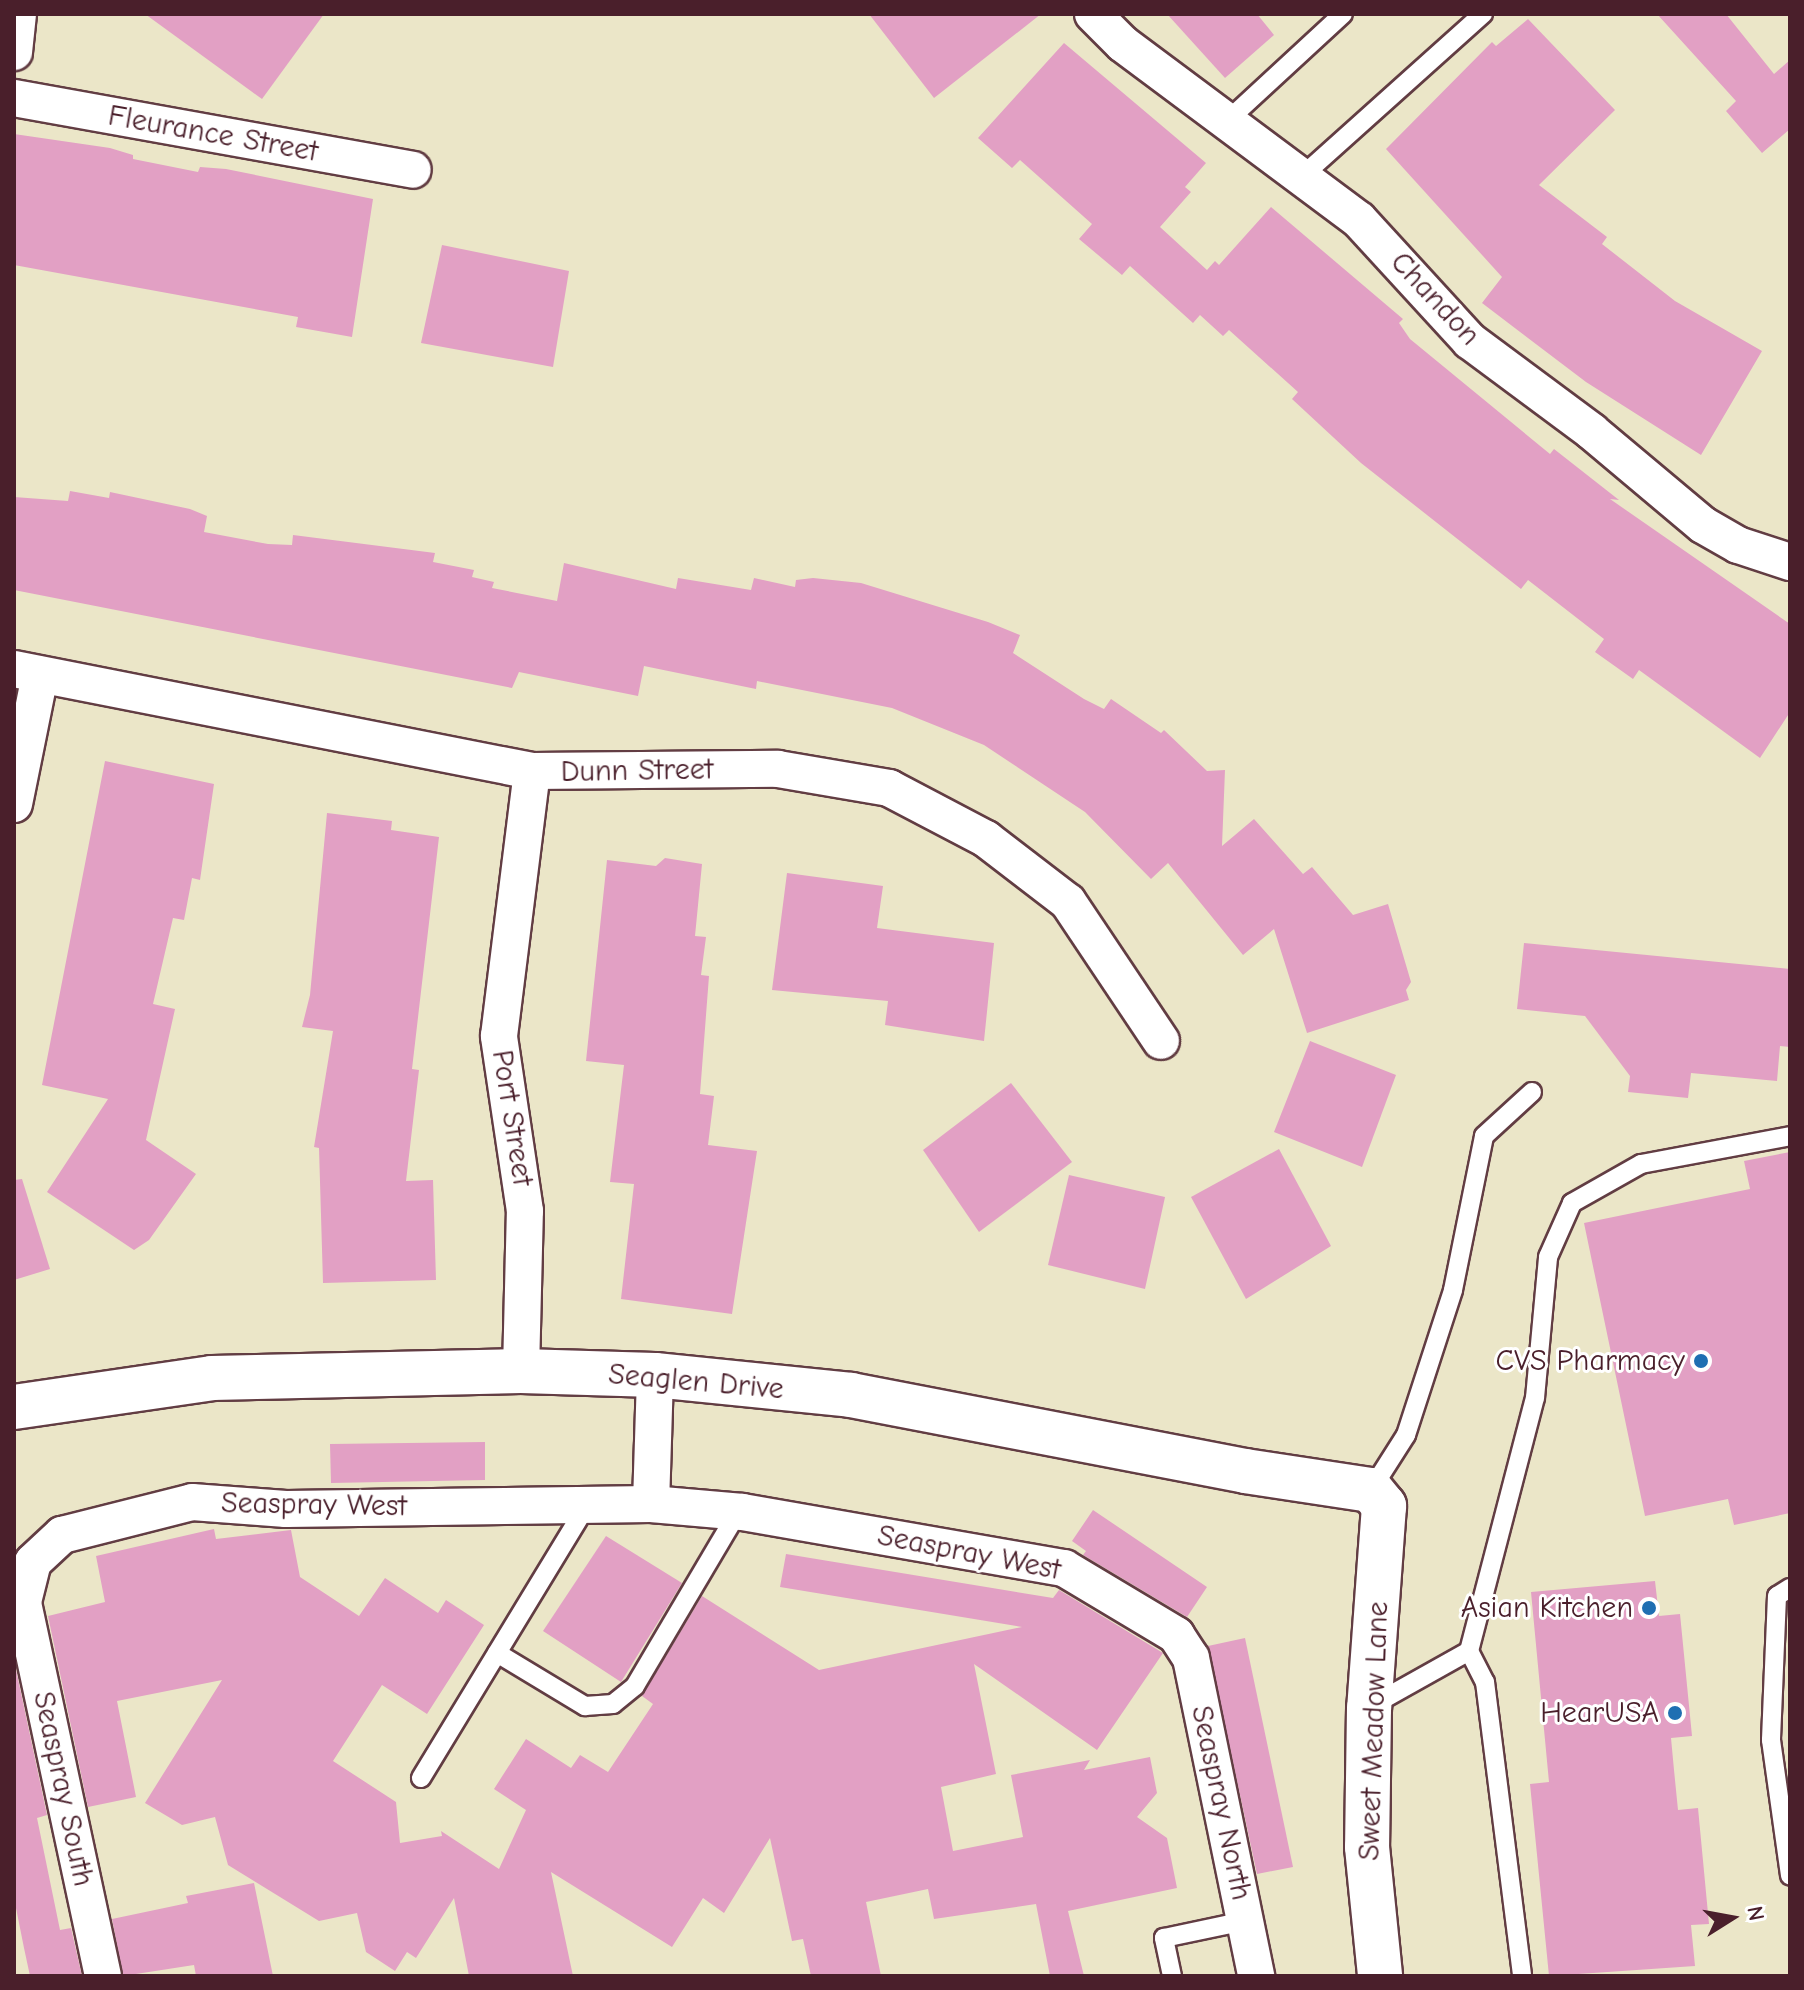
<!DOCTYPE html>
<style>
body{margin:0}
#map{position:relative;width:1804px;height:1990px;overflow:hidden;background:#ebe6c8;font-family:"Comic Neue",sans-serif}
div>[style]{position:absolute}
.building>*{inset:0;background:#e2a0c4}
.roads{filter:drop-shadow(2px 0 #623d43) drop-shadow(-2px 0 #623d43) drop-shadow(0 2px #623d43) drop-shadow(0 -2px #623d43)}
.service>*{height:18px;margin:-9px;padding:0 9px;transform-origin:9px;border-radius:9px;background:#fff}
.minor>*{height:36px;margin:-18px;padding:0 18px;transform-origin:18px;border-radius:18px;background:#fff}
.tertiary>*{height:44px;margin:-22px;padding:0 22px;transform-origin:22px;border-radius:22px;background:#fff}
.dots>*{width:22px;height:22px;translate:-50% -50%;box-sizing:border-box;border:4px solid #fff;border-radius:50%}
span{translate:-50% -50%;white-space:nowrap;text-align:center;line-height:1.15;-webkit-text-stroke:6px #fff;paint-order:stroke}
.street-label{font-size:30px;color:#4a1f2b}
.poi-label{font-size:30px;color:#4a1f2b}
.right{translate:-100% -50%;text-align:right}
.frame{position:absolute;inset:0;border:16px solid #4a1f2b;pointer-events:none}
.north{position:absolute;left:1692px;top:1878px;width:80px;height:80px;-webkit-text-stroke:6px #fff;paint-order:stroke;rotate:79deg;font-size:22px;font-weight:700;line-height:32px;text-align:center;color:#4a1f2b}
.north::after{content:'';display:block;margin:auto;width:28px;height:36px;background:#4a1f2b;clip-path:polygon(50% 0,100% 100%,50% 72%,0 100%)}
</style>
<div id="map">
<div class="building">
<div style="clip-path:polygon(145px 14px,324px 14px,262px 99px)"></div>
<div style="clip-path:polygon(869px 14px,1041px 14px,934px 98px)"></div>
<div style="clip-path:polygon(1167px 14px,1257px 14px,1274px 35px,1225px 78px)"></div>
<div style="clip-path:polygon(1657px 14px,1726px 14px,1774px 74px,1790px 60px,1790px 129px,1762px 153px,1726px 111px,1736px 101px)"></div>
<div style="clip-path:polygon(1528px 19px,1615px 110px,1539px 185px,1607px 237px,1602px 244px,1675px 301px,1762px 351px,1701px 455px,1586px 382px,1482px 303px,1502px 277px,1386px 149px,1492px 42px,1496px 46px)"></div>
<div style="clip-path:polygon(1064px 43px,1206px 163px,1185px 187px,1191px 192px,1160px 227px,1207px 270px,1215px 261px,1219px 265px,1271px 207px,1403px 319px,1399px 323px,1410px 339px,1550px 454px,1554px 449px,1619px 500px,1610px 499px,1790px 624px,1790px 712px,1760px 758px,1639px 670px,1633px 679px,1595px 652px,1604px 639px,1528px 580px,1521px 589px,1361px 463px,1292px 399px,1298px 392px,1229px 330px,1223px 336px,1200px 315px,1193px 323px,1130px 266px,1122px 275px,1079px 239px,1092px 224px,1020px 160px,1012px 168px,978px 138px)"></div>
<div style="clip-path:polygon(14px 134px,110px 148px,133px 155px,133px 159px,198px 172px,200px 167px,226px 169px,373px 199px,352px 337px,296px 327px,298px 317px,14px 265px)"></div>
<div style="clip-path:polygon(442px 245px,569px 271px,553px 367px,421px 343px)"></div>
<div style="clip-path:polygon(70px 491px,109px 498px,110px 492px,190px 509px,207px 516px,204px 532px,268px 544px,292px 545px,293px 535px,435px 553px,433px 562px,474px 570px,472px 577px,494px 582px,492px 588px,557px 601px,564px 563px,676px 589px,678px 578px,751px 590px,754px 578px,795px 587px,796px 580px,813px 578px,861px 583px,988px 622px,1020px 635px,1013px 653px,1084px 699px,1104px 709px,1111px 699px,1161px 733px,1164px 730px,1207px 771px,1225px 770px,1222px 846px,1254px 819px,1303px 874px,1312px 867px,1353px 915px,1388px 904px,1411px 982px,1406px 990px,1409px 1000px,1307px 1033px,1274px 929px,1243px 955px,1168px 863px,1151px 879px,1085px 812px,984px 745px,892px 708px,757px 681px,756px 689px,644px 666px,638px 696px,519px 672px,512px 688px,14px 590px,14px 497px,68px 501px)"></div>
<div style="clip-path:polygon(105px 761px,214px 784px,200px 880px,192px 878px,184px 920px,173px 918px,153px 1004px,175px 1009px,146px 1140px,196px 1174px,149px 1240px,134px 1250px,47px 1192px,108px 1099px,42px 1085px)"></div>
<div style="clip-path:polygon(327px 813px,392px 821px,391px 830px,439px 837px,412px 1069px,419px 1070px,406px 1181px,433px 1180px,436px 1280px,323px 1283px,319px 1148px,314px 1147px,333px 1031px,302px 1027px,310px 995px)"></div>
<div style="clip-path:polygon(665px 858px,702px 864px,695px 936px,706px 937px,701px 975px,709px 976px,700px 1094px,714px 1096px,708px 1145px,757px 1151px,732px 1314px,621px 1299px,634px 1184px,610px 1182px,624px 1065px,586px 1061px,607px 860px,656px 866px)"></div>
<div style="clip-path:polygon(787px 873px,883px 886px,877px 928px,994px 943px,984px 1041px,885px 1025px,888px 1001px,772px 990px)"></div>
<div style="clip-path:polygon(1524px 943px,1790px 969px,1790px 1047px,1780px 1046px,1777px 1081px,1691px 1073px,1688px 1098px,1628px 1092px,1630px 1076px,1585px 1016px,1517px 1009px)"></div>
<div style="clip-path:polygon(1310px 1041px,1396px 1075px,1362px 1167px,1274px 1132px)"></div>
<div style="clip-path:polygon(1011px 1083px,1072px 1162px,979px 1232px,923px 1150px)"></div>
<div style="clip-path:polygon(1279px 1149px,1331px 1246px,1246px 1299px,1191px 1197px)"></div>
<div style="clip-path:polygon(1790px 1152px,1790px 1513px,1734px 1525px,1728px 1499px,1645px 1516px,1584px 1223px,1750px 1189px,1744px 1161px)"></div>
<div style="clip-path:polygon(1069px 1175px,1165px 1197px,1145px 1289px,1048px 1265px)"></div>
<div style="clip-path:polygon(22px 1179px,50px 1269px,14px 1280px,14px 1180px)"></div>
<div style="clip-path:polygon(485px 1442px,485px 1480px,331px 1483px,330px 1444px)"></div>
<div style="clip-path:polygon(1093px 1510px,1207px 1587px,1187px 1617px,1083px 1555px,1086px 1551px,1072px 1541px)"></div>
<div style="clip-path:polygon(214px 1529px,216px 1539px,291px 1530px,300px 1577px,359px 1616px,385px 1578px,438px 1613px,446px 1600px,484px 1625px,427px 1714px,382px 1685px,333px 1761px,396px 1802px,400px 1843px,442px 1836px,441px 1831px,499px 1869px,526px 1810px,494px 1789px,526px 1739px,571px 1768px,580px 1755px,608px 1772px,653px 1704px,642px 1696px,702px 1596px,819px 1670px,1022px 1627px,780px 1587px,786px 1554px,1053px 1598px,1059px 1590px,1163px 1653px,1097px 1750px,974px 1664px,996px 1774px,941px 1787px,953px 1851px,1023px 1837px,1011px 1775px,1090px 1760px,1084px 1770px,1150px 1757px,1157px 1793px,1137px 1817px,1167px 1838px,1177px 1888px,1068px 1911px,1084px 1976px,1050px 1976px,1036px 1904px,934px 1919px,928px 1889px,866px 1902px,881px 1976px,811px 1976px,803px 1939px,792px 1941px,770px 1838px,724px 1913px,703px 1898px,672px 1947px,551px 1872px,573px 1976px,469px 1976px,454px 1898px,416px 1958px,407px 1952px,395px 1971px,366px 1952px,357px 1913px,319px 1921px,228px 1865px,215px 1817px,182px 1825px,145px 1803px,222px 1680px,117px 1701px,136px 1797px,88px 1807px,48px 1616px,105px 1602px,96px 1556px)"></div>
<div style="clip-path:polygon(606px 1536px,682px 1583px,621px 1682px,543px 1631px)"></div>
<div style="clip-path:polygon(1655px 1581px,1659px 1616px,1680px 1614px,1692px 1736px,1671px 1738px,1674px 1770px,1678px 1810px,1698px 1808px,1709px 1924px,1691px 1925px,1695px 1966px,1549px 1976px,1530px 1784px,1549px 1782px,1531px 1592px)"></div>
<div style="clip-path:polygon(1245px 1638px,1293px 1867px,1257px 1874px,1208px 1646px)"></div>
<div style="clip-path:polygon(14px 1660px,47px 1815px,37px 1818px,60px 1930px,71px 1928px,82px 1976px,30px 1976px,24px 1948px,14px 1898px)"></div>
<div style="clip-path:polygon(254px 1883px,273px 1976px,196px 1976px,194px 1965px,123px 1976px,112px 1919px,188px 1903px,186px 1896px)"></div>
</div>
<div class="roads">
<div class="service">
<div style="left:1226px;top:122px;width:159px;rotate:-42.7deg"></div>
<div style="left:1300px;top:178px;width:246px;rotate:-41.9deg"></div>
<div style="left:1371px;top:1490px;width:65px;rotate:-57.5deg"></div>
<div style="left:1406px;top:1435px;width:152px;rotate:-72deg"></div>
<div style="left:1453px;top:1290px;width:157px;rotate:-78.6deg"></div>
<div style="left:1484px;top:1136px;width:65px;rotate:-42.5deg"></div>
<div style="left:1790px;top:1588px;width:15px;rotate:148deg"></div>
<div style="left:1777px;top:1596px;width:144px;rotate:92.4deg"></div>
<div style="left:1771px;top:1740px;width:137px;rotate:82deg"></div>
<div style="left:1469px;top:1651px;width:35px;rotate:63deg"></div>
<div style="left:1485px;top:1682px;width:296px;rotate:82.8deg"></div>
<div style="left:497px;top:1653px;width:103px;rotate:31.1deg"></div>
<div style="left:585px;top:1706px;width:28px;rotate:-4deg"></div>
<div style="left:613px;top:1704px;width:28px;rotate:-39deg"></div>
<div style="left:635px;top:1686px;width:202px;rotate:-59.4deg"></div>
<div style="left:1371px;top:1706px;width:112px;rotate:-29.3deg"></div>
<div style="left:1469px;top:1651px;width:261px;rotate:-75.4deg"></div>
<div style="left:1535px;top:1398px;width:142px;rotate:-84.7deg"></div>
<div style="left:1548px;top:1257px;width:59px;rotate:-66deg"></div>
<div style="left:1572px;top:1203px;width:79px;rotate:-29.5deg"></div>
<div style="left:1641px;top:1164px;width:152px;rotate:-10.6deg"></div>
<div style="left:421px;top:1778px;width:320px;rotate:-58.7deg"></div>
<div style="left:1172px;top:1976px;width:39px;rotate:-102deg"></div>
<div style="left:1164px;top:1938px;width:83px;rotate:-11.9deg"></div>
</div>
<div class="minor">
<div style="left:1093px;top:14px;width:42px;rotate:45deg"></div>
<div style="left:1123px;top:44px;width:294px;rotate:36.7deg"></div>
<div style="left:1359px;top:220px;width:164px;rotate:47.5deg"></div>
<div style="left:1470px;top:341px;width:151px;rotate:36.6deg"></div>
<div style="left:1591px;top:431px;width:146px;rotate:40deg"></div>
<div style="left:1703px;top:525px;width:40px;rotate:29.7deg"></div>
<div style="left:1738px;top:545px;width:55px;rotate:18.1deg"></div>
<div style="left:14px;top:52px;width:38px;rotate:-84deg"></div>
<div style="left:14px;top:98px;width:405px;rotate:10.2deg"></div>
<div style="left:14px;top:669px;width:528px;rotate:11.14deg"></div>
<div style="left:532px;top:771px;width:246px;rotate:-0.5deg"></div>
<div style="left:778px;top:769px;width:113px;rotate:9.7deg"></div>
<div style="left:889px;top:788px;width:110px;rotate:27.7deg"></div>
<div style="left:986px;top:839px;width:103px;rotate:37.5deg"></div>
<div style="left:1068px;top:902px;width:167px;rotate:56.2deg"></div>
<div style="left:14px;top:804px;width:132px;rotate:-78.6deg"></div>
<div style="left:521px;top:1371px;width:160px;rotate:-88.6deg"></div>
<div style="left:525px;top:1211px;width:177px;rotate:-98.5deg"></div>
<div style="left:499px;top:1036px;width:267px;rotate:-82.9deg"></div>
<div style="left:651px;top:1504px;width:129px;rotate:-88.2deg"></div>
<div style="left:103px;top:1976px;width:382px;rotate:-102.1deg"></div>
<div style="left:23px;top:1602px;width:41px;rotate:-76deg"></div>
<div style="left:33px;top:1562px;width:40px;rotate:-43deg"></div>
<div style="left:62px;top:1535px;width:134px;rotate:-14.2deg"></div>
<div style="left:192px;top:1502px;width:94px;rotate:4.3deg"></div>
<div style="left:286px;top:1509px;width:365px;rotate:-0.8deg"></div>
<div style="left:651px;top:1504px;width:92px;rotate:5deg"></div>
<div style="left:743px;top:1512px;width:326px;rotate:9.9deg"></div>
<div style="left:1064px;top:1568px;width:131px;rotate:30.9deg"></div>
<div style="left:1176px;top:1635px;width:27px;rotate:57deg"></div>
<div style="left:1191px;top:1658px;width:325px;rotate:78.4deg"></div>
</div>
<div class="tertiary">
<div style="left:14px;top:1407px;width:200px;rotate:-8.3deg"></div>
<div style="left:212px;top:1378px;width:309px;rotate:-1.3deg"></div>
<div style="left:521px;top:1371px;width:134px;rotate:1.7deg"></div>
<div style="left:655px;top:1375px;width:197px;rotate:5.8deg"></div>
<div style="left:851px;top:1395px;width:401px;rotate:10.9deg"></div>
<div style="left:1245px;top:1471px;width:127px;rotate:8.6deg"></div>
<div style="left:1371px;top:1490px;width:21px;rotate:51deg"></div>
<div style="left:1384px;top:1506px;width:203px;rotate:94.2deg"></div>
<div style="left:1369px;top:1708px;width:139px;rotate:90.8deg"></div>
<div style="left:1367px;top:1847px;width:130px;rotate:84.2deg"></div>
</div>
</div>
<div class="dots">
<div style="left:1701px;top:1361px;background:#1f6fb2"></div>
<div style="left:1649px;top:1608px;background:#1f6fb2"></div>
<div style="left:1675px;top:1713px;background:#1f6fb2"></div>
</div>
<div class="street-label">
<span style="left:213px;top:134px;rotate:10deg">Fleurance Street</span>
<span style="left:1435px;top:299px;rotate:47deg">Chandon</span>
<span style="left:637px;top:771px;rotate:-1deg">Dunn Street</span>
<span style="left:512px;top:1118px;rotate:81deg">Port Street</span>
<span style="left:696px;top:1382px;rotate:5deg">Seaglen Drive</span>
<span style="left:314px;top:1505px;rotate:1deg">Seaspray West</span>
<span style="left:969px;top:1553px;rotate:11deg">Seaspray West</span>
<span style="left:1374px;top:1731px;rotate:-88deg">Sweet Meadow Lane</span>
<span style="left:63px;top:1789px;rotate:78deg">Seaspray South</span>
<span style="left:1221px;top:1803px;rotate:78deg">Seaspray North</span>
</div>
<div class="poi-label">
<span class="right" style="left:1685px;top:1361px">CVS Pharmacy</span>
<span class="right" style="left:1633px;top:1608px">Asian Kitchen</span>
<span class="right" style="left:1659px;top:1713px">HearUSA</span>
</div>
<div class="frame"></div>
<div class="north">N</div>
</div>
